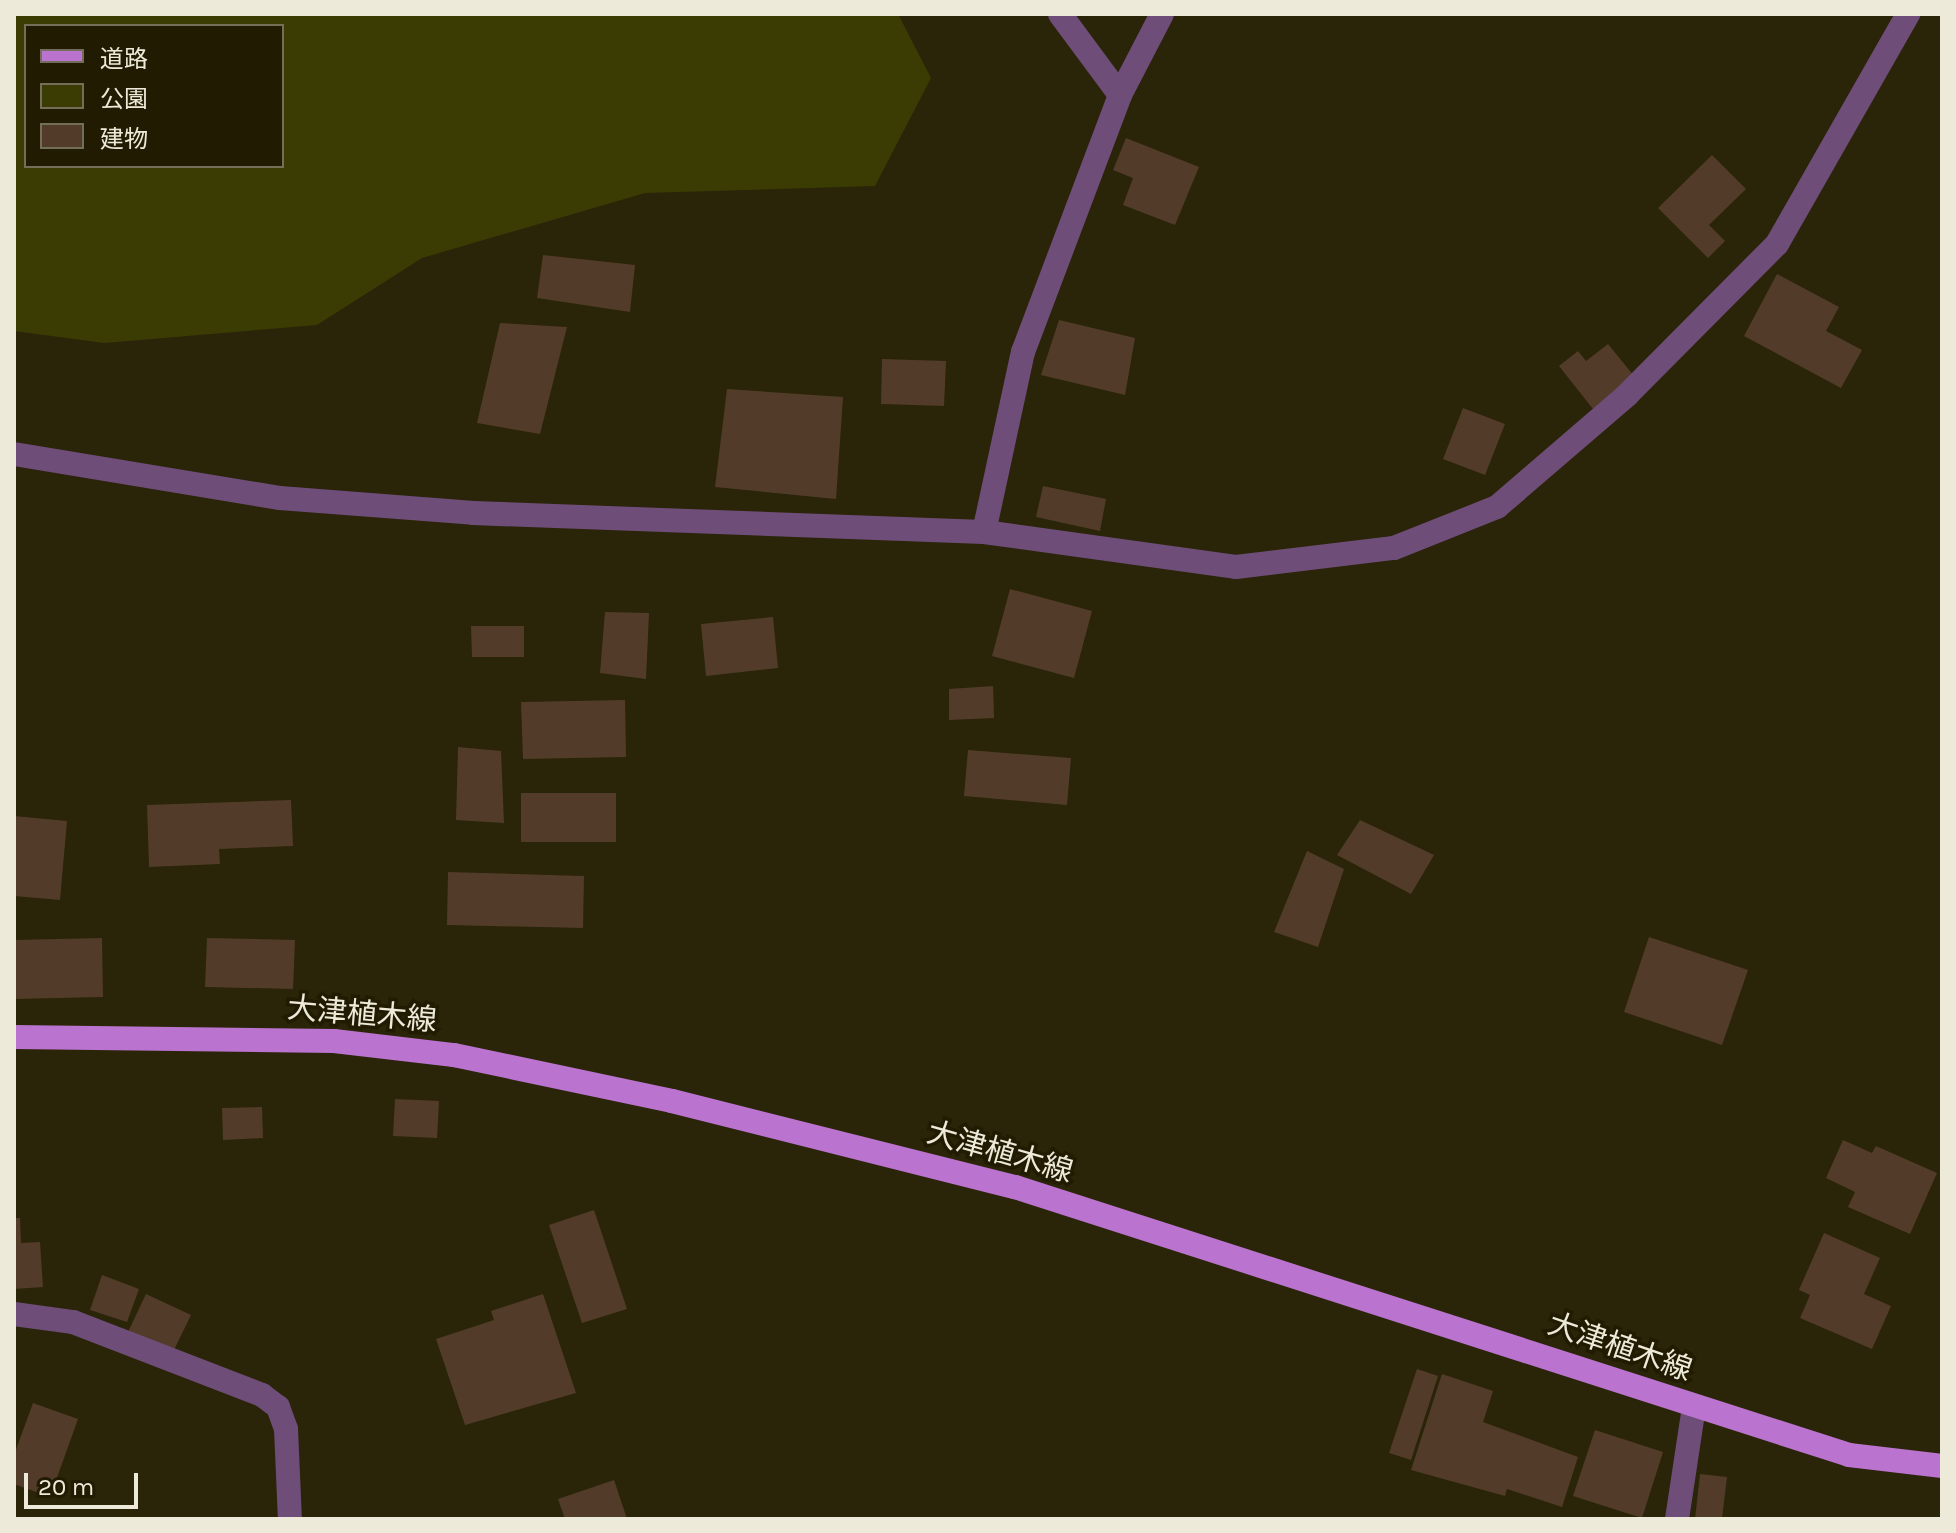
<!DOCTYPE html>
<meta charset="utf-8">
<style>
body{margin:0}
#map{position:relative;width:1956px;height:1533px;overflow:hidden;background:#2a2409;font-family:Karla,"Noto Sans JP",sans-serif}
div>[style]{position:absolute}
.green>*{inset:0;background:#3a3c04}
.building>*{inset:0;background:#523c29}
.street>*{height:24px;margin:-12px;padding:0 12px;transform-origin:12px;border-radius:12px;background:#6f4d79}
.primary>*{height:24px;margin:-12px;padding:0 12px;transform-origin:12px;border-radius:12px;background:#ba73ce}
span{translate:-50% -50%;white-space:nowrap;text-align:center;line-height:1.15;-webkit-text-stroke:7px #201b01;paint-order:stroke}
.street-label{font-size:30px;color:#edeada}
.frame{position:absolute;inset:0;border:16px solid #edeada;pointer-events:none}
.legend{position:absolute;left:24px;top:24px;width:260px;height:144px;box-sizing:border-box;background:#201b01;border:2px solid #726e58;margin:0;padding:10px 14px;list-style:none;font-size:24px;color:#edeada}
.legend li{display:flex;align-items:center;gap:16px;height:40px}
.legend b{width:40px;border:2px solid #726e58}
.scale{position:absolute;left:24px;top:1473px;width:114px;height:36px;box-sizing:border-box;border:4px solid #edeada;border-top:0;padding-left:10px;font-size:24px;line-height:28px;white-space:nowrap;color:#edeada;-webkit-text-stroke:6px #201b01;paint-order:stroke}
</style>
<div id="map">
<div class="green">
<div style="clip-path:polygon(evenodd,14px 14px,898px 14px,931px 78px,875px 186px,645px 193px,422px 258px,317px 325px,104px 343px,14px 331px,14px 14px,26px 26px,282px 26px,282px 166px,26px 166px,26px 26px)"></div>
</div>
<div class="building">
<div style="clip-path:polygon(1126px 138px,1199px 167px,1175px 225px,1123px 205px,1133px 178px,1113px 170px)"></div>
<div style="clip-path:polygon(1712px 155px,1746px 189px,1709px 225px,1725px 241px,1708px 258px,1658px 208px)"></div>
<div style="clip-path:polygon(543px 255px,635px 265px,630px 312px,537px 298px)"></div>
<div style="clip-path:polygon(1777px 274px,1839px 307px,1826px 331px,1862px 350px,1841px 388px,1744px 336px)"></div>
<div style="clip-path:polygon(1059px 320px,1135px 338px,1125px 395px,1041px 375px)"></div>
<div style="clip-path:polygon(500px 323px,567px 327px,540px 434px,477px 423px)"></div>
<div style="clip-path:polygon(1608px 344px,1634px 376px,1593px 409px,1559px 366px,1578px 351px,1586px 361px)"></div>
<div style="clip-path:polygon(882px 359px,946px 361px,944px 406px,881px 404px)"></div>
<div style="clip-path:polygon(727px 389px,843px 397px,836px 499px,715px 487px)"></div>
<div style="clip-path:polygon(1463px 408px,1505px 424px,1485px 475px,1443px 459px)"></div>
<div style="clip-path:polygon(1043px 486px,1106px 499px,1100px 531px,1036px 517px)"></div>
<div style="clip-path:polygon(1010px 589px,1092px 611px,1074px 678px,992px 656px)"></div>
<div style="clip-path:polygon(605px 612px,649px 613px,646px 679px,600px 673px)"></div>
<div style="clip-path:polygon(773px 617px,778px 668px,706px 676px,701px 624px)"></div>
<div style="clip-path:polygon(471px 626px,524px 626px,524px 657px,472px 657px)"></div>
<div style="clip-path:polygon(993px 686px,994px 718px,949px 720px,949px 689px)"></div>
<div style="clip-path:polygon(625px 700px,626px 757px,523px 759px,521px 702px)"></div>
<div style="clip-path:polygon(458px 747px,501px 751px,504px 823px,456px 820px)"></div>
<div style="clip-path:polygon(968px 750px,1071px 758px,1067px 805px,964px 796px)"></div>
<div style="clip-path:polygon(521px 793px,616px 793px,616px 842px,521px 842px)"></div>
<div style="clip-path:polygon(291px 800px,293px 846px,219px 849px,220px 864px,149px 867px,147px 805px)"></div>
<div style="clip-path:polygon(14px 816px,67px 821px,60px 900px,14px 896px)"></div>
<div style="clip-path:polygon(1360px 820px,1434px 855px,1411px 894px,1337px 855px)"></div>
<div style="clip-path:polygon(1307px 851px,1344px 869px,1318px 947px,1274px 932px)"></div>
<div style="clip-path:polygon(448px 872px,584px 876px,583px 928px,447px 925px)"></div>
<div style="clip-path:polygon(1649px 937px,1748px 970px,1722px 1045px,1624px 1012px)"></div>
<div style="clip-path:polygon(102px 938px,103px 997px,14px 999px,14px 940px)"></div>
<div style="clip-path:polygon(207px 938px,295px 940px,293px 989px,205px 987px)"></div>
<div style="clip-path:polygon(395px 1099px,439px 1101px,437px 1138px,393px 1136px)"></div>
<div style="clip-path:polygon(262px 1107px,263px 1138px,223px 1140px,222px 1108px)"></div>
<div style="clip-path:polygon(1843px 1140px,1872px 1153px,1876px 1146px,1937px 1173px,1910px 1234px,1848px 1207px,1855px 1192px,1826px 1178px)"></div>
<div style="clip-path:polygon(594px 1210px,627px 1309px,582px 1323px,549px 1225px)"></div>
<div style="clip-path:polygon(14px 1218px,20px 1218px,21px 1243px,40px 1242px,43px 1287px,14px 1289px)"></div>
<div style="clip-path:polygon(1824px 1233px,1880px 1258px,1864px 1294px,1891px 1306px,1872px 1349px,1800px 1318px,1810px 1295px,1799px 1290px)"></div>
<div style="clip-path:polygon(102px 1275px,139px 1289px,127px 1322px,90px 1310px)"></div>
<div style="clip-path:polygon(146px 1294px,191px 1315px,173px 1352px,128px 1332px)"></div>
<div style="clip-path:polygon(543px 1294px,576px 1393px,465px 1425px,436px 1339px,494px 1320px,491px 1311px)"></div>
<div style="clip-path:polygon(1417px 1369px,1438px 1376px,1411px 1460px,1389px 1453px)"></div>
<div style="clip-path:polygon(1442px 1374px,1493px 1391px,1483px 1422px,1578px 1457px,1562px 1507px,1507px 1489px,1505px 1496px,1411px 1470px)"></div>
<div style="clip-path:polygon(33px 1403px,78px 1419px,50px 1497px,14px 1484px,14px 1455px)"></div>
<div style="clip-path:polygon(1595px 1430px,1663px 1452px,1642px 1518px,1573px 1496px)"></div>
<div style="clip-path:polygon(1700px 1474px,1727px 1477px,1722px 1519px,1695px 1519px)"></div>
<div style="clip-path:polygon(614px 1480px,627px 1519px,565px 1519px,558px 1499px)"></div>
</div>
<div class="street">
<div style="left:1060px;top:14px;width:101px;rotate:53.5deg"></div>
<div style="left:14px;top:454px;width:270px;rotate:9.4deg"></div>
<div style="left:280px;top:498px;width:194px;rotate:4.4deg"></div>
<div style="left:473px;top:513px;width:511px;rotate:2.13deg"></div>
<div style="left:984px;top:532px;width:254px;rotate:7.9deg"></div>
<div style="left:1236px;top:567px;width:159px;rotate:-6.9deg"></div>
<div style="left:1394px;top:548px;width:111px;rotate:-21.7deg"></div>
<div style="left:1497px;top:507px;width:172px;rotate:-40.7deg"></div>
<div style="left:1627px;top:395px;width:213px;rotate:-45.2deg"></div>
<div style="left:1777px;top:244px;width:265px;rotate:-60.3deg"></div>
<div style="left:984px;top:532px;width:184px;rotate:-77.8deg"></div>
<div style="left:1023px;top:352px;width:275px;rotate:-69.3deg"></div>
<div style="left:1120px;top:95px;width:91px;rotate:-62.6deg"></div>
<div style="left:14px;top:1314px;width:60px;rotate:7.7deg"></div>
<div style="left:73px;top:1322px;width:203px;rotate:21.1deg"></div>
<div style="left:262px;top:1395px;width:20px;rotate:37deg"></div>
<div style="left:278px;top:1407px;width:23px;rotate:70deg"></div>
<div style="left:286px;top:1429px;width:90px;rotate:87.5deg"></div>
<div style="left:1677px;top:1519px;width:114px;rotate:-81.4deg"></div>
</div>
<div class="primary">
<div style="left:14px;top:1037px;width:320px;rotate:0.7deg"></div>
<div style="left:334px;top:1041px;width:121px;rotate:6.7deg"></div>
<div style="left:454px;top:1055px;width:223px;rotate:11.9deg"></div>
<div style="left:672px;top:1101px;width:354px;rotate:14.1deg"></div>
<div style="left:1015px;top:1187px;width:876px;rotate:17.81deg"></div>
<div style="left:1849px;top:1455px;width:94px;rotate:6.7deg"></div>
</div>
<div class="street-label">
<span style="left:362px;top:1014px;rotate:5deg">大津植木線</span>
<span style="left:1000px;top:1152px;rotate:16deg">大津植木線</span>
<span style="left:1620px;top:1347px;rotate:19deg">大津植木線</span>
</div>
<div class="frame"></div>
<ul class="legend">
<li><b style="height:10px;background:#ba73ce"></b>道路</li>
<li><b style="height:22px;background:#3a3c04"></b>公園</li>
<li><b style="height:22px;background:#523c29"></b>建物</li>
</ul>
<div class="scale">20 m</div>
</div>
